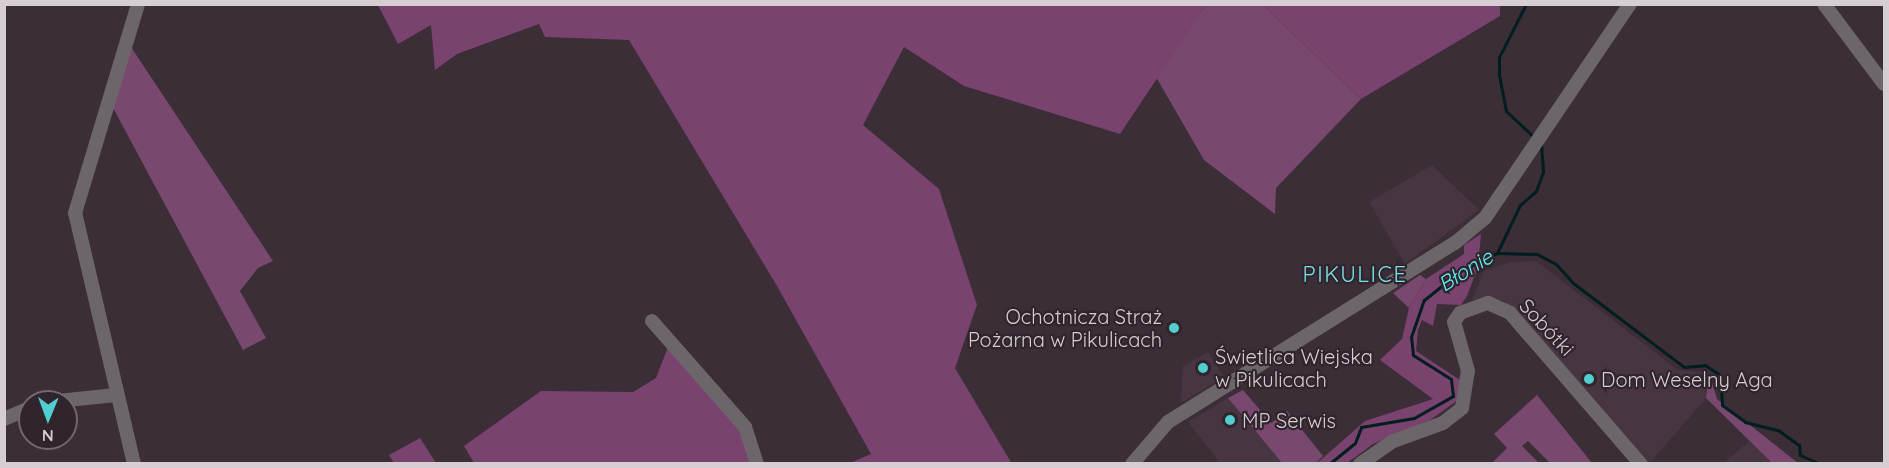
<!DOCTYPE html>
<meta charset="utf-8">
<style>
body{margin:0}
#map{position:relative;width:1889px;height:468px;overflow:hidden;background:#3b2e37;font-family:Quicksand,sans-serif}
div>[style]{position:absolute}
.built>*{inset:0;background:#473542}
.green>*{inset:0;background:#79486e}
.forest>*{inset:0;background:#7a426e}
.stream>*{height:3px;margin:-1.5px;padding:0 1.5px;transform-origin:1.5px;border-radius:1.5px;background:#001e1f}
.minor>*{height:14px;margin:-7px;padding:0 7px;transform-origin:7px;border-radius:7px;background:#6c666a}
.dots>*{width:16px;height:16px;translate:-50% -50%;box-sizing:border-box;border:3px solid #30242d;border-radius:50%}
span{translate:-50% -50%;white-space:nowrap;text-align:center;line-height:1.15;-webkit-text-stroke:4.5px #30242d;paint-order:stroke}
.poi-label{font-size:20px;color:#d7ced4}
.right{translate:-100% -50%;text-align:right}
.left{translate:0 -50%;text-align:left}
.street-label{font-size:20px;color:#d7ced4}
.water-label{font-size:21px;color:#5cf4f8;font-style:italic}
.quarter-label{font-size:22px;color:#75e1e4;letter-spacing:1.5px}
.frame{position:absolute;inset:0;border:6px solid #d7ced4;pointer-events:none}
.north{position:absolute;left:18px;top:390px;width:60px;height:60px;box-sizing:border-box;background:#30242d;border:2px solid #736870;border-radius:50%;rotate:181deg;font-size:16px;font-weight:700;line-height:24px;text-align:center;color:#d7ced4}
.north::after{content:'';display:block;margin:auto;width:21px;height:27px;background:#52cdd0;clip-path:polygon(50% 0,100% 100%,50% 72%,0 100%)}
</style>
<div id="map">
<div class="built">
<div style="clip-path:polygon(1432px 165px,1479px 210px,1405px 264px,1369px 202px)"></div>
<div style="clip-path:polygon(1536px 261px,1678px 370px,1709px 373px,1706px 398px,1650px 463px,1503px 300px,1472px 300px,1484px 271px,1510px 262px)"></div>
<div style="clip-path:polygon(1208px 352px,1224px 377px,1181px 403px,1183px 366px)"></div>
<div style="clip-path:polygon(1228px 398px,1282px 463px,1220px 463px,1188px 422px)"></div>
<div style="clip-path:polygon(1749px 441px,1772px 463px,1724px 463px)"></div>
</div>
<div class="green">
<div style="clip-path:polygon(1206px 5px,1263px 5px,1361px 99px,1276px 188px,1275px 214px,1204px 160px,1156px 77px)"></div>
<div style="clip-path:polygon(131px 47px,273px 261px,258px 268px,240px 291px,266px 338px,243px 350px,112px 106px)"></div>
<div style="clip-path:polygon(1420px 275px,1426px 279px,1409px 308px,1393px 293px)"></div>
<div style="clip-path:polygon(1709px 373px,1717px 399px,1798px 463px,1772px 463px,1706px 398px)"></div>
<div style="clip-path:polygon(1243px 390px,1271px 423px,1287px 411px,1323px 456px,1316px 463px,1282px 463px,1228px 398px)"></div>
<div style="clip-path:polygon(1537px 395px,1592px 463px,1550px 463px,1528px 441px,1522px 446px,1539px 463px,1492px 463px,1507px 448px,1494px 434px)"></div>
</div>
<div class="forest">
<div style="clip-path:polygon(1500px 4px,1500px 16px,1361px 99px,1263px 5px)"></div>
<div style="clip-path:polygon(378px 5px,1206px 5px,1120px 134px,964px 86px,904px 47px,863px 125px,939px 189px,977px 305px,955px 368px,1012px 464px,850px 463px,871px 454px,777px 286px,629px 40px,545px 37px,539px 24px,457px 54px,435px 70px,431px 25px,398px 44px)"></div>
<div style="clip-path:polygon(1481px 234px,1478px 267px,1467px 296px,1461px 305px,1437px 304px,1433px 326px,1422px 320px,1418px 330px,1416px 351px,1463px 382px,1458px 400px,1430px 420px,1373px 444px,1347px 463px,1316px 464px,1365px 421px,1433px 399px,1380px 360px,1402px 339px,1409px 308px,1426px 279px,1464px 254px,1464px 245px)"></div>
<div style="clip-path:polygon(668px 347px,741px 430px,752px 463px,474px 463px,464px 446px,541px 391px,633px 392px,656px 378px)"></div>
<div style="clip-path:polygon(420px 438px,436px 463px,394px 463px,389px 455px)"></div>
</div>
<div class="stream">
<div style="left:1526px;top:4px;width:59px;rotate:117deg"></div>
<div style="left:1499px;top:57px;width:18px;rotate:90deg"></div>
<div style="left:1499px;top:75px;width:37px;rotate:79deg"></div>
<div style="left:1506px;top:111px;width:40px;rotate:43deg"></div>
<div style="left:1497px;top:253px;width:40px;rotate:1.4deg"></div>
<div style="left:1537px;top:254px;width:21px;rotate:28deg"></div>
<div style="left:1556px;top:264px;width:25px;rotate:48deg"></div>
<div style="left:1573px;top:283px;width:139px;rotate:37.1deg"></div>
<div style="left:1684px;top:367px;width:21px;rotate:-5deg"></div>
<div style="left:1705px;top:365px;width:18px;rotate:34deg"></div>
<div style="left:1720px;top:375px;width:30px;rotate:86deg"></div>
<div style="left:1722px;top:405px;width:29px;rotate:36deg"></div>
<div style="left:1745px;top:422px;width:34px;rotate:14deg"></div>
<div style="left:1778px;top:430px;width:26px;rotate:36deg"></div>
<div style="left:1799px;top:445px;width:10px;rotate:84deg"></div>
<div style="left:1800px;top:455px;width:22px;rotate:24deg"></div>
<div style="left:1329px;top:464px;width:33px;rotate:-39deg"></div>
<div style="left:1355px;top:443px;width:17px;rotate:-69deg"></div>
<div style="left:1361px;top:427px;width:54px;rotate:-9.6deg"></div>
<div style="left:1414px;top:418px;width:45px;rotate:-29.4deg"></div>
<div style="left:1453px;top:396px;width:17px;rotate:-97deg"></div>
<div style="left:1451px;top:379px;width:45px;rotate:-147.7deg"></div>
<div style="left:1413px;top:355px;width:18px;rotate:-96deg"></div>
<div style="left:1411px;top:337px;width:39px;rotate:-71deg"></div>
<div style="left:1424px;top:300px;width:45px;rotate:-38.7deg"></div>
<div style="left:1459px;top:272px;width:42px;rotate:-26.6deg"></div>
<div style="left:1497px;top:253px;width:53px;rotate:-64.4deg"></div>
<div style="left:1520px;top:205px;width:21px;rotate:-41deg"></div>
<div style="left:1536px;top:191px;width:20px;rotate:-70deg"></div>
<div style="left:1543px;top:172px;width:27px;rotate:-94deg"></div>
</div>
<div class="minor">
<div style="left:1824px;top:4px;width:100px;rotate:53.1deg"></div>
<div style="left:652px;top:321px;width:141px;rotate:48.7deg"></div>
<div style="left:745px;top:427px;width:39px;rotate:72deg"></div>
<div style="left:48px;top:402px;width:68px;rotate:-5.9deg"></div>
<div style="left:4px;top:419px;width:28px;rotate:-23deg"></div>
<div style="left:134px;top:464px;width:258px;rotate:-103.2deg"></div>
<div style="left:75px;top:213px;width:218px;rotate:-73.2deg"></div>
<div style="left:1132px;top:464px;width:55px;rotate:-49.4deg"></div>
<div style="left:1168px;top:422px;width:338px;rotate:-32deg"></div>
<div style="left:1455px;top:243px;width:39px;rotate:-40deg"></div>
<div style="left:1485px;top:218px;width:258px;rotate:-55.9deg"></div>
<div style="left:1360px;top:464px;width:38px;rotate:-35deg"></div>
<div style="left:1391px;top:442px;width:55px;rotate:-20.1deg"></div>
<div style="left:1443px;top:423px;width:24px;rotate:-38deg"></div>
<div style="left:1462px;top:408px;width:37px;rotate:-81deg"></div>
<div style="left:1468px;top:371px;width:51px;rotate:-105.9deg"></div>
<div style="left:1454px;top:322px;width:11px;rotate:-56deg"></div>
<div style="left:1460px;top:313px;width:30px;rotate:-20deg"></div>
<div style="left:1488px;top:303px;width:24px;rotate:24deg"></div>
<div style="left:1510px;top:313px;width:200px;rotate:49.1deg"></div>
</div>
<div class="dots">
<div style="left:1174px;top:328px;background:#52cdd0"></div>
<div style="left:1203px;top:368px;background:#52cdd0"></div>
<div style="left:1589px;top:379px;background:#52cdd0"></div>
<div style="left:1230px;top:420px;background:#52cdd0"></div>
</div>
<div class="poi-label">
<span class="right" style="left:1162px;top:328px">Ochotnicza Straż<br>Pożarna w Pikulicach</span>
<span class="left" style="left:1215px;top:368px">Świetlica Wiejska<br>w Pikulicach</span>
<span class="left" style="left:1601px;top:379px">Dom Weselny Aga</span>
<span class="left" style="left:1242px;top:420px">MP Serwis</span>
</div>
<div class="street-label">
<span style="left:1547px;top:327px;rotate:47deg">Sobótki</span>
</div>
<div class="water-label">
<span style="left:1465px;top:270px;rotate:-32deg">Błonie</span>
</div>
<div class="quarter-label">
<span style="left:1355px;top:275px">PIKULICE</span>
</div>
<div class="frame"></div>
<div class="north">N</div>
</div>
